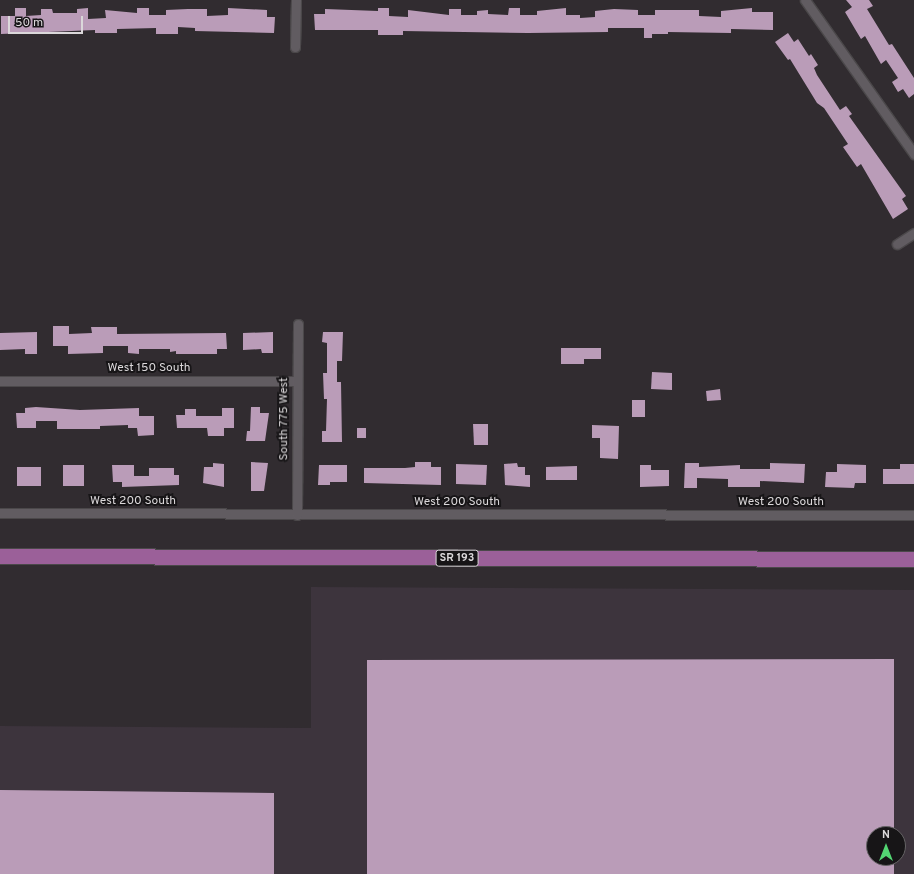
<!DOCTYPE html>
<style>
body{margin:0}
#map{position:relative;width:914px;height:874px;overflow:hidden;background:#312c30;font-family:Overpass,sans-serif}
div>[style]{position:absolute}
.built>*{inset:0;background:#3d343d}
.building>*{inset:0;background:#ba9cb8}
.roads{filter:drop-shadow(1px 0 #4b484a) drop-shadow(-1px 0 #4b484a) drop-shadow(0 1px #4b484a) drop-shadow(0 -1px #4b484a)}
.minor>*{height:9px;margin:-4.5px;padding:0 4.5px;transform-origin:4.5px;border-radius:4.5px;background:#615c61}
.primary>*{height:15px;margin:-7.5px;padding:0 7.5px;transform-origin:7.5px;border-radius:7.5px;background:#9b6099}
span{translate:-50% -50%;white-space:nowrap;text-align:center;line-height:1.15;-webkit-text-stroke:4px #171517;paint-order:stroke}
.shield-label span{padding:1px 3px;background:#171517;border:1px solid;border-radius:3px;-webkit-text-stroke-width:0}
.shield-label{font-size:11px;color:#dbd8da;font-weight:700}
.street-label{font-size:12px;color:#dbd8da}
.north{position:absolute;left:866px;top:826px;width:40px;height:40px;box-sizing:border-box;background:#171517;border:1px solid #656365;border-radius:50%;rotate:0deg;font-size:11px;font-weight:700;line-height:16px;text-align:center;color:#dbd8da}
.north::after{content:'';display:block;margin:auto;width:14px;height:18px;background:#53d673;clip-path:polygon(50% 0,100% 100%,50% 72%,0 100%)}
.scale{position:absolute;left:8px;top:16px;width:75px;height:18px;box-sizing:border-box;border:2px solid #dbd8da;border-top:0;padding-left:5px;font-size:12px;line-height:14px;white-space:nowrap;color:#dbd8da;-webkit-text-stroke:3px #171517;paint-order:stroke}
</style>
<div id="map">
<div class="built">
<div style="clip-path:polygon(evenodd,311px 587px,914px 590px,914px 874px,0 874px,0 726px,311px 728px,311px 587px,874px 834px,898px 834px,898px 858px,874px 858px,874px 834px)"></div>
</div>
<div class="building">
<div style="clip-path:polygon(846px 0,869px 0,873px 6px,867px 9px,889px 45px,892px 44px,914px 78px,914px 94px,909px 98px,903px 89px,898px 92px,892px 82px,898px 78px,886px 60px,881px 64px,865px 36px,861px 39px,855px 29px,845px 12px,852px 7px)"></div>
<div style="clip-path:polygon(15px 8px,26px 8px,26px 16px,41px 15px,41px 9px,52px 9px,53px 13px,77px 13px,77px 9px,88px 8px,88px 19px,106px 18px,105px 10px,137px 13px,137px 8px,149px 8px,149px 15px,166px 15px,166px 10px,188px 9px,207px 9px,207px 16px,228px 15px,228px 8px,267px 10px,267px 17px,275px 17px,274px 33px,195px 31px,195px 28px,178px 27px,178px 34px,156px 34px,156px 28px,117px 29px,117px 33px,95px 33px,95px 30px,1px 34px,1px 16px,15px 16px)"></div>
<div style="clip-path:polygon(378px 8px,389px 8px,389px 16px,408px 17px,408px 10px,449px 15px,449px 9px,461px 9px,461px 15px,477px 15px,477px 11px,488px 10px,488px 14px,508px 15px,509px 8px,520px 8px,520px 15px,537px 15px,537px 11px,566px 8px,566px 15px,580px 15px,580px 18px,595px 17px,595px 11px,614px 9px,638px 10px,638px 15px,655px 15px,655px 10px,699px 10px,699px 16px,721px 17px,721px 11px,752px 8px,752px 12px,773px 12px,773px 30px,731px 29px,731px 33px,668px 32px,668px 34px,652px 34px,652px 38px,644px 38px,644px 28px,608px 28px,608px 32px,528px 33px,403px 31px,403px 35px,378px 35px,378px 30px,315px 30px,314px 14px,325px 14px,325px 9px,378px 11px)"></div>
<div style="clip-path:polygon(788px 33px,794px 42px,798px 39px,809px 56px,811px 54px,818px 65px,814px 68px,817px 75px,840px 110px,846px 106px,852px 114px,849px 116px,906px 196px,902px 199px,908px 209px,893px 219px,861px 164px,857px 167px,843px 147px,848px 144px,824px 108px,817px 103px,790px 59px,788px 60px,775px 42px)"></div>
<div style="clip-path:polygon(53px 326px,69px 326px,69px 334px,92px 333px,91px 327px,117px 327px,117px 334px,226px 333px,227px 349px,217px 349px,217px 354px,176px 354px,176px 351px,170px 352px,170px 349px,139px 349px,139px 354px,128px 353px,128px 346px,103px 346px,103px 353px,68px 354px,68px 346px,53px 346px)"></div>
<div style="clip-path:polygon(37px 332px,37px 354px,25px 354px,25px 349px,0 350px,0 333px)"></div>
<div style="clip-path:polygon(273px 332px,273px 353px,262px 353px,261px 349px,243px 350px,243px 333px)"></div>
<div style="clip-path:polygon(323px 332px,343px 332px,342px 361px,337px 361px,337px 382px,341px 382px,342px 442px,322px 442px,322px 431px,326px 431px,327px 399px,324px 399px,323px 373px,327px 373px,327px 343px,322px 342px)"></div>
<div style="clip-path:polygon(561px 348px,601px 348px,601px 359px,584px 359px,584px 364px,561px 364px)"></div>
<div style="clip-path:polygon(652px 372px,672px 373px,672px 390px,651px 389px)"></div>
<div style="clip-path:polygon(720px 389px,721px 400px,707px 401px,706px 391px)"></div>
<div style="clip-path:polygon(632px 400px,645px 400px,645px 417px,632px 417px)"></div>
<div style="clip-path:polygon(36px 407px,80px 410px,139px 408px,139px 416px,154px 416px,154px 435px,138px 436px,137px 428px,128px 428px,128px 425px,100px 426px,100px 429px,57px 429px,57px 421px,36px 421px,36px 428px,17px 428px,16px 413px,25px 413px,25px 408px)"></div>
<div style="clip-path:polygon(251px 407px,260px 407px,260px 413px,269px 413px,265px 441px,246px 441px,247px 431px,250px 431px)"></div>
<div style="clip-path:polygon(222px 408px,234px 408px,234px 428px,224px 428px,224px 436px,208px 436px,207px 428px,177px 428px,176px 415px,185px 415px,185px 409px,196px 409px,196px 416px,222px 416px)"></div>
<div style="clip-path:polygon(473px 424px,488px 424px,488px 445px,474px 445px)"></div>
<div style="clip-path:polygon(592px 425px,619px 426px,618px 459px,600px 458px,600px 438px,592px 438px)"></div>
<div style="clip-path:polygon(357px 428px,366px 428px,366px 438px,357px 438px)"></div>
<div style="clip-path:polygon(251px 462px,268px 463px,264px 491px,251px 491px)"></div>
<div style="clip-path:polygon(415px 462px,431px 462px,431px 467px,441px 467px,441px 485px,364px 483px,364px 468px,405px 468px,415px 467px)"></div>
<div style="clip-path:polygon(213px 463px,224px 464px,224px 487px,203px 483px,204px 467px,213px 467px)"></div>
<div style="clip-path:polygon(517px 463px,518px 467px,525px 467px,525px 475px,530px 475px,530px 487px,505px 485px,504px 464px)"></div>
<div style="clip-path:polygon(685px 463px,699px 463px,699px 467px,740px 465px,740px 469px,770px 469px,770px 463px,805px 464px,804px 483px,760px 481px,760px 487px,728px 487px,728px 479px,697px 478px,697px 488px,684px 488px)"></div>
<div style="clip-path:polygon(456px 464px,487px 465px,486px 485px,456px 484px)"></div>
<div style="clip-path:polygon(837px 464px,866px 465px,866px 483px,855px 483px,854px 488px,825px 487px,826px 472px,837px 472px)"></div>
<div style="clip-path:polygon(900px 464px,914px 464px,914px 484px,883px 484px,883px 469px,900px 469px)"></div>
<div style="clip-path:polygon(63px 465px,84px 465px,84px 486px,63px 486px)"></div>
<div style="clip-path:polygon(112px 465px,134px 465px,134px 476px,149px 476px,149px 468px,174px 468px,174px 475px,179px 475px,179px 485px,122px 487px,122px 482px,113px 482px)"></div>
<div style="clip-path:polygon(319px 465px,347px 465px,347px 482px,330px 482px,330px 485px,318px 485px)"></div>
<div style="clip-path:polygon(640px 465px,651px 465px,651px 470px,669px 470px,669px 486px,640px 487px)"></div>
<div style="clip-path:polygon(577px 466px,577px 480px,546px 480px,546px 467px)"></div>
<div style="clip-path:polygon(17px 467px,41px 467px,41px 486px,17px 486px)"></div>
<div style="clip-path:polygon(894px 659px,894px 834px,874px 834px,874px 858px,894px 858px,894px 874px,367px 874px,367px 660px)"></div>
<div style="clip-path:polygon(0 790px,274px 793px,274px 874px,0 874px)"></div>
</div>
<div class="roads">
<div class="minor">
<div style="left:805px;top:0;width:189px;rotate:54.7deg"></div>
<div style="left:295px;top:47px;width:47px;rotate:-88.8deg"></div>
<div style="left:897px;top:244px;width:20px;rotate:-33deg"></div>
<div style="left:0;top:381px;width:297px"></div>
<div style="left:0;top:513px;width:914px;rotate:0.13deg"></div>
<div style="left:297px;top:515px;width:191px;rotate:-89.7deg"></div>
</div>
<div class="primary">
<div style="left:0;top:556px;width:914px;rotate:0.19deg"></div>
</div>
</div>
<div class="shield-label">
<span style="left:457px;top:558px">SR 193</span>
</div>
<div class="street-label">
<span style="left:149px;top:369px">West 150 South</span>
<span style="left:285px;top:419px;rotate:-90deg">South 775 West</span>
<span style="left:133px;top:502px">West 200 South</span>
<span style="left:457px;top:503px">West 200 South</span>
<span style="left:781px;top:503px">West 200 South</span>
</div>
<div class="north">N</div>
<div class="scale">50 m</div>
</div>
